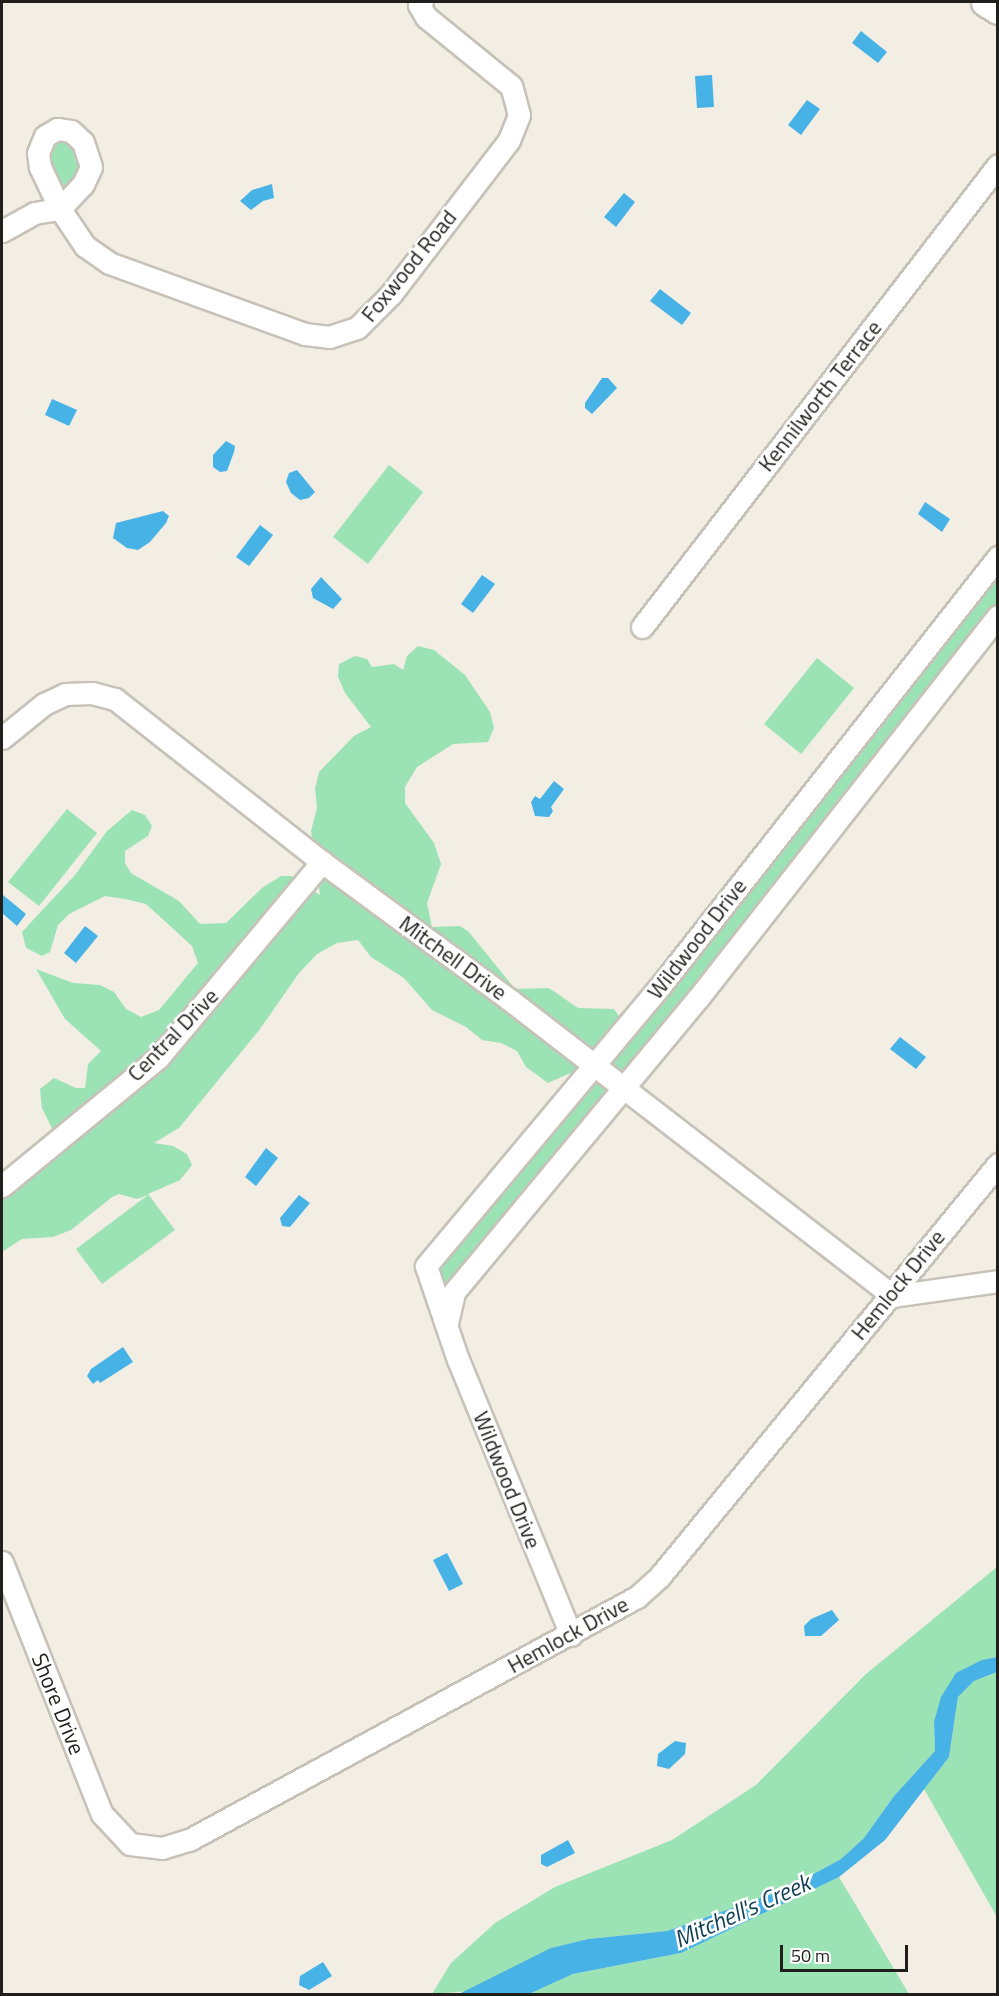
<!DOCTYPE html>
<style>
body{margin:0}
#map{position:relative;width:999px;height:1996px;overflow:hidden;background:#f2eee3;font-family:"Titillium Web",sans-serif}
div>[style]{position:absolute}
.green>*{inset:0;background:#9be2b4}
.water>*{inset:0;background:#47b2e5}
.roads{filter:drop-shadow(2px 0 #c6c2b8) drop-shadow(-2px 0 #c6c2b8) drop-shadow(0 2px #c6c2b8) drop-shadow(0 -2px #c6c2b8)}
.minor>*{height:21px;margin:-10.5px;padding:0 10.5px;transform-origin:10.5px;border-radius:10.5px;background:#fff}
.major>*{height:27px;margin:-13.5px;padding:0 13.5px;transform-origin:13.5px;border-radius:13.5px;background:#fff}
span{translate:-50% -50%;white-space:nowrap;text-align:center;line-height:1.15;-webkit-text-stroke:5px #fff;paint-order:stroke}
.street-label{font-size:22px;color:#211f1c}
.water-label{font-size:24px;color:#103e53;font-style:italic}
.frame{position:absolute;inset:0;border:3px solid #211f1c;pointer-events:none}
.scale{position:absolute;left:780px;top:1945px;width:128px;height:27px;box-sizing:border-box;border:3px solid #211f1c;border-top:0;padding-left:8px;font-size:18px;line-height:21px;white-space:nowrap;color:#211f1c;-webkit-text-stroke:4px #fff;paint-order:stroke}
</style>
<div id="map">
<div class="green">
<div style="clip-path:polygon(65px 134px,86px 160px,71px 191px,53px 178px,45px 144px)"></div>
<div style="clip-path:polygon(389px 465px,423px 492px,368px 564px,333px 537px)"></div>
<div style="clip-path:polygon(997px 557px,997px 616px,455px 1292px,447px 1323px,426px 1266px)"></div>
<div style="clip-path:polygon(418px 646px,434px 650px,465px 675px,490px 712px,494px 728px,488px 742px,453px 744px,417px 767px,405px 787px,405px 803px,434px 843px,441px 864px,427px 903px,432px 927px,460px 926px,468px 931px,515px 989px,549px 988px,578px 1008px,614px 1009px,623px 1022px,584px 1067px,548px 1083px,526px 1067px,517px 1051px,501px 1043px,482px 1040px,466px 1027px,432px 1010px,404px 978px,371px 957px,358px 940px,337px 943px,317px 954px,299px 973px,260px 1029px,179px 1128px,154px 1143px,173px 1146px,187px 1154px,192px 1165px,180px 1180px,148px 1194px,175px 1230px,102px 1284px,76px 1249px,148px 1195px,137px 1199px,119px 1194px,112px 1197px,71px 1230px,53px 1237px,22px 1239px,2px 1252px,2px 1187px,59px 1143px,42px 1108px,40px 1089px,54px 1078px,76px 1088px,85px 1088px,88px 1064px,101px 1051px,65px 1019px,36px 969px,73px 983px,100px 985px,114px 992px,126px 1009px,141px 1017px,159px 1010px,198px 963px,192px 946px,146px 904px,125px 899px,105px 896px,69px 914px,58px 925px,50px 952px,42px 956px,26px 948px,22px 932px,75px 875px,107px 831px,132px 810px,145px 815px,152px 826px,148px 836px,125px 851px,125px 863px,131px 873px,179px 901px,200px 924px,226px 923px,262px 888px,281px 876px,291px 876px,320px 895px,311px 831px,317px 808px,315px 789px,319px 772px,354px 736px,371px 727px,345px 693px,338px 677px,339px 664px,355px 656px,367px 659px,372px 667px,394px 664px,403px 670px,407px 656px)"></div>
<div style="clip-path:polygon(817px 658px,854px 688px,801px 754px,764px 724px)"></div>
<div style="clip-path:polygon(67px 809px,97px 833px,39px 906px,8px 882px)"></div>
<div style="clip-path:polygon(997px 1567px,997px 1657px,982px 1660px,934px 1722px,935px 1751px,894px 1796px,864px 1838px,841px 1859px,786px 1889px,667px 1931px,588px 1939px,552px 1948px,470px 1991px,432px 1994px,451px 1963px,495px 1923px,555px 1887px,672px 1840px,756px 1785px,866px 1674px)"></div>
<div style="clip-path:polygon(997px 1672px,997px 1917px,924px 1789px,949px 1757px,958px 1697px,974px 1681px)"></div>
<div style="clip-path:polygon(839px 1877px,909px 1994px,529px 1994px,573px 1974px,681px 1953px)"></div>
</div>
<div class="water">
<div style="clip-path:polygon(861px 31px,887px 52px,878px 63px,852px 43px)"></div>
<div style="clip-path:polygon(712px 75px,714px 107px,697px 108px,695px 76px)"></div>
<div style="clip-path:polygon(807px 100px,820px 109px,801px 135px,788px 125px)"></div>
<div style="clip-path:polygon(272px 184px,274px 198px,263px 201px,251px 210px,240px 201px,252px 190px)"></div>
<div style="clip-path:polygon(624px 193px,635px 202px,616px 227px,604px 217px)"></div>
<div style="clip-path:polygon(660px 289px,691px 313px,682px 325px,650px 301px)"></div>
<div style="clip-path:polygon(602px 378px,608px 378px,617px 388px,592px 414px,585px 408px,585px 403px)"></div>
<div style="clip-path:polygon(52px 399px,77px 410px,69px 426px,45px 415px)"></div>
<div style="clip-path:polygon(226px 441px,235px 446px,234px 452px,227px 471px,220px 472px,213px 467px,213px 455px)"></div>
<div style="clip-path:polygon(297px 470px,315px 492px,309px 498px,300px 500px,291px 493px,286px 482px,289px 473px)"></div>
<div style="clip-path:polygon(925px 502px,950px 519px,942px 532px,918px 514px)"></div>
<div style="clip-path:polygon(163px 511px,169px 516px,166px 523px,150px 542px,138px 550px,127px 548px,113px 538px,116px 523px)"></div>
<div style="clip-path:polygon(260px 525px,273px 535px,249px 566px,236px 557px)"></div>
<div style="clip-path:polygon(482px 575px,495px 584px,473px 613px,461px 604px)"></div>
<div style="clip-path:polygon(321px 577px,342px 599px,333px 609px,313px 598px,311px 589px)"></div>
<div style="clip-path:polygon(554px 781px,564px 789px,551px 807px,553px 811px,549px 817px,535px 816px,531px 802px,535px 796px,540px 799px)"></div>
<div style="clip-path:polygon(3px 895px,26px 914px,17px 926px,2px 913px)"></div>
<div style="clip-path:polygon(85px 926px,98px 936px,76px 963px,64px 953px)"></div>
<div style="clip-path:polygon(900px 1037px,926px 1057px,916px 1069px,890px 1049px)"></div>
<div style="clip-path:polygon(266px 1148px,278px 1158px,256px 1186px,245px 1177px)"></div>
<div style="clip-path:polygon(299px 1195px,310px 1203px,290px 1227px,282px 1226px,280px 1218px)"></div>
<div style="clip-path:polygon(123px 1347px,133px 1362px,100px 1383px,98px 1380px,93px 1384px,87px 1376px,91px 1369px)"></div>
<div style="clip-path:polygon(447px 1553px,463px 1584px,449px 1591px,433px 1560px)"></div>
<div style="clip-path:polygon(832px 1610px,839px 1620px,821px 1636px,805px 1636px,804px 1626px,811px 1619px)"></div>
<div style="clip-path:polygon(997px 1657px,997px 1672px,974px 1681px,958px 1697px,949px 1757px,885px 1840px,839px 1877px,681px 1953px,573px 1974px,529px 1994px,459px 1994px,551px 1948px,588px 1939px,667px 1931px,786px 1889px,841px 1859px,864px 1838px,894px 1796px,935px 1751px,934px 1722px,941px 1697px,956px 1673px,982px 1660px)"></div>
<div style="clip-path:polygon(675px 1741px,686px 1743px,685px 1754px,669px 1769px,657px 1766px,658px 1754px)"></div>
<div style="clip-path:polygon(568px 1840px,575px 1853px,547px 1867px,541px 1864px,541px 1855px)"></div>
<div style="clip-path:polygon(323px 1962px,332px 1976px,309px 1990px,299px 1985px,300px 1976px)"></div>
</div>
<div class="roads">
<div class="minor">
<div style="left:57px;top:129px;width:14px;rotate:8deg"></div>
<div style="left:71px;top:131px;width:16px;rotate:43deg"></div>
<div style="left:83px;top:142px;width:26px;rotate:72deg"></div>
<div style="left:91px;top:167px;width:19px;rotate:115deg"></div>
<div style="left:83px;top:184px;width:34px;rotate:133deg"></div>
<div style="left:60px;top:209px;width:47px;rotate:-115.5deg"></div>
<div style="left:40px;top:167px;width:14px;rotate:-98deg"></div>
<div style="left:38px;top:153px;width:18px;rotate:-68deg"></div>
<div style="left:45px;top:136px;width:14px;rotate:-30deg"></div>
<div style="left:2px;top:231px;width:37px;rotate:-29deg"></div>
<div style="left:34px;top:213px;width:26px;rotate:-9deg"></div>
<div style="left:60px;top:209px;width:45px;rotate:56deg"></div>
<div style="left:85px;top:246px;width:29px;rotate:35deg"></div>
<div style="left:109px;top:263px;width:208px;rotate:19.9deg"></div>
<div style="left:305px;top:334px;width:24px;rotate:7deg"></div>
<div style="left:329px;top:337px;width:29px;rotate:-18deg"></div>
<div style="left:357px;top:328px;width:48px;rotate:-45deg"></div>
<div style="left:391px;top:294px;width:194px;rotate:-52.5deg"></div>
<div style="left:509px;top:140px;width:27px;rotate:-68deg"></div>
<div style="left:519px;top:115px;width:30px;rotate:-105deg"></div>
<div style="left:511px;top:86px;width:109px;rotate:-140.9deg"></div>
<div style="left:426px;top:17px;width:14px;rotate:-120deg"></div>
<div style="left:419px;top:5px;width:4px;rotate:-45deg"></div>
<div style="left:642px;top:627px;width:583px;rotate:-52.38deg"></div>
<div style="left:2px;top:738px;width:54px;rotate:-39deg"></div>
<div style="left:44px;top:704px;width:23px;rotate:-25deg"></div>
<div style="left:65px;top:694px;width:27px;rotate:-2deg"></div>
<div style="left:92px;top:693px;width:24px;rotate:15deg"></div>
<div style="left:115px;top:699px;width:263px;rotate:38.2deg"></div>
<div style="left:322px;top:862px;width:233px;rotate:36.3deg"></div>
<div style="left:510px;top:1000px;width:484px;rotate:37.7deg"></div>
<div style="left:893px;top:1296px;width:106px;rotate:-8.1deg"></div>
<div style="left:2px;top:1186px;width:202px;rotate:-39.4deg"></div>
<div style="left:158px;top:1058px;width:256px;rotate:-50.1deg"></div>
<div style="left:447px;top:1323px;width:32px;rotate:-77deg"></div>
<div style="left:454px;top:1292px;width:383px;rotate:-50.3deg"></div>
<div style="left:699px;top:997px;width:484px;rotate:-51.9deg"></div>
<div style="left:2px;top:1562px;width:271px;rotate:68.4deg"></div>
<div style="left:102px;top:1814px;width:41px;rotate:47deg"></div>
<div style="left:130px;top:1844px;width:32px;rotate:7deg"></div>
<div style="left:162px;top:1848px;width:28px;rotate:-17deg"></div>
<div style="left:189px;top:1840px;width:510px;rotate:-28.48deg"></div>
<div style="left:637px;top:1597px;width:31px;rotate:-42deg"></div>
<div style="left:660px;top:1576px;width:533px;rotate:-50.63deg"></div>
<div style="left:571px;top:1635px;width:297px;rotate:-112.3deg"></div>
<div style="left:458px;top:1360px;width:99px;rotate:-108.8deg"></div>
<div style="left:426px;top:1266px;width:366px;rotate:-50.1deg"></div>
<div style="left:661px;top:985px;width:545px;rotate:-51.78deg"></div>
</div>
<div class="major">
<div style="left:985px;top:2px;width:15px;rotate:32deg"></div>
</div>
</div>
<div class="street-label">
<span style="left:409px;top:266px;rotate:-51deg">Foxwood Road</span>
<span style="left:820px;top:396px;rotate:-52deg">Kennilworth Terrace</span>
<span style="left:697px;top:939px;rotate:-52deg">Wildwood Drive</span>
<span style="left:453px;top:958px;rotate:36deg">Mitchell Drive</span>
<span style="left:173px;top:1035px;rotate:-46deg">Central Drive</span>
<span style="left:898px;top:1285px;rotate:-51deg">Hemlock Drive</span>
<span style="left:507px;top:1480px;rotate:68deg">Wildwood Drive</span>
<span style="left:568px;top:1635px;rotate:-29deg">Hemlock Drive</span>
<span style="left:58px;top:1704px;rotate:68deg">Shore Drive</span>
</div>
<div class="water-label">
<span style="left:742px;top:1911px;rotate:-24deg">Mitchell's Creek</span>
</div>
<div class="frame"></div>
<div class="scale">50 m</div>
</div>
